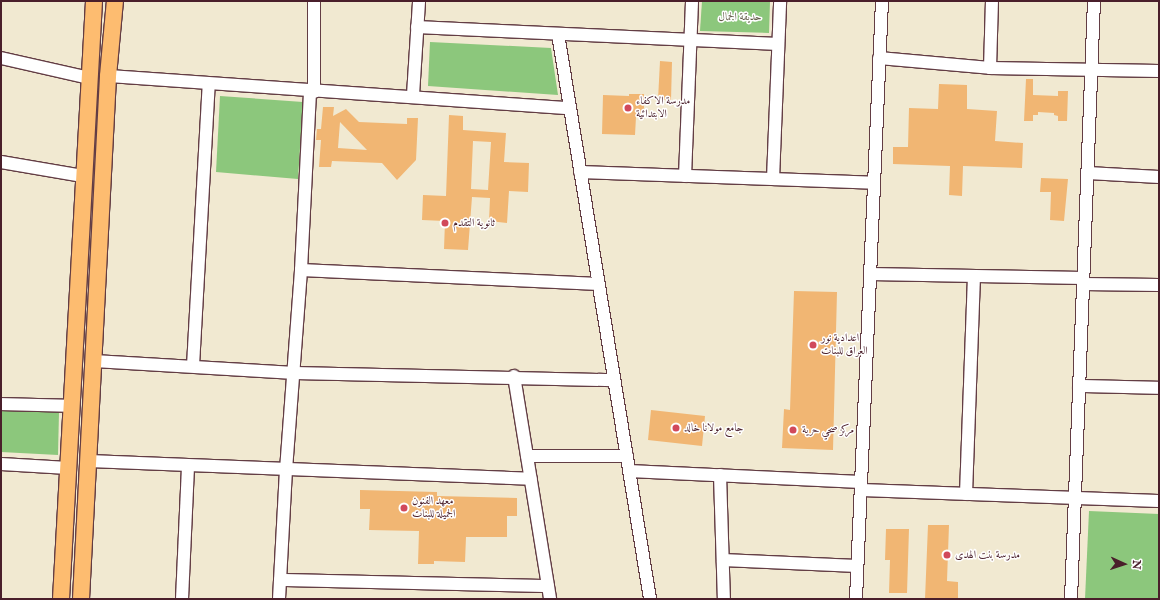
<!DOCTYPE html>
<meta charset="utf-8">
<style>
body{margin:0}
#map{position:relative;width:1160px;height:600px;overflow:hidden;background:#f1e9d1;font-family:"IM FELL English",Amiri,serif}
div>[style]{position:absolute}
.green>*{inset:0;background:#8cc77c}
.building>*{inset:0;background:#f1b673}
.roads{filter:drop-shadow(1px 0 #633d44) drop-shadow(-1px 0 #633d44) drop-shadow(0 1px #633d44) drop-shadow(0 -1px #633d44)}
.minor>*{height:12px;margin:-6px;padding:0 6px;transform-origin:6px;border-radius:6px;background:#fff}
.major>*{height:16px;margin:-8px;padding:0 8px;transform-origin:8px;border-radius:8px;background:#fdbc70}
.dots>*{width:11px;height:11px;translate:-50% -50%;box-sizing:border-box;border:2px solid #fff;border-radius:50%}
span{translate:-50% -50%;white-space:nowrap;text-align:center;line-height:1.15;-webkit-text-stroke:3px #fff;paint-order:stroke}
.park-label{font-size:11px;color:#615a47}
.poi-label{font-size:11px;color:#4a1f2b}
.left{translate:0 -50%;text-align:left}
.frame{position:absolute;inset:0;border:2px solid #4a1f2b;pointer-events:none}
.north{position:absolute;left:1104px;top:544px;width:40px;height:40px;-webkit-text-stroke:3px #fff;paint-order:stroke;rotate:93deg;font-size:11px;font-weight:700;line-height:16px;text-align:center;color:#4a1f2b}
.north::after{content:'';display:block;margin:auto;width:14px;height:18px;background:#4a1f2b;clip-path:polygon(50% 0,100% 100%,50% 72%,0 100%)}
</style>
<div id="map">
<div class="green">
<div style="clip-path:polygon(702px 1px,770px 1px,769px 33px,700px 31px)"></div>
<div style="clip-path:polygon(430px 42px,551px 48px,558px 95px,428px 86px)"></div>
<div style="clip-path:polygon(220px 96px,303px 102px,298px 179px,216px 172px)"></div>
<div style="clip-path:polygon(1px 409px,59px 412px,58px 455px,1px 452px)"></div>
<div style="clip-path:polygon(1089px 511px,1159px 514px,1159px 599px,1085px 599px)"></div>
</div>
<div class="building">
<div style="clip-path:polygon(660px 61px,672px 62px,671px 100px,658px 100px)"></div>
<div style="clip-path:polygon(1026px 79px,1033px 79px,1033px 95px,1058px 96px,1058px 91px,1068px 91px,1067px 121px,1058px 121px,1058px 116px,1054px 115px,1054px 113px,1038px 112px,1038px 115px,1033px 115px,1033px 121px,1024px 121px)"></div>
<div style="clip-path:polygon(939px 84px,967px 85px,967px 109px,997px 111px,995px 141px,1023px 143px,1022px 168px,963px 166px,962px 196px,949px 195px,950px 166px,893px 164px,893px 147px,908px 147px,909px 108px,938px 109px)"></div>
<div style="clip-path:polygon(629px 94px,644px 94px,644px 117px,636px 117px,635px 135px,602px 134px,603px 95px,629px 96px)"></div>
<div style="clip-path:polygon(evenodd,323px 107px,334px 107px,333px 116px,346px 109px,359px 122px,407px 124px,407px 118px,418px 118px,416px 160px,397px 180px,382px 163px,332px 161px,331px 167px,319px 167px,321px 140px,316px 140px,317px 129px,321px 129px,323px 107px,340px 122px,367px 150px,338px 148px,340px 122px)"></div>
<div style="clip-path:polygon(evenodd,449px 115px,463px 116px,463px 130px,506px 133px,504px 162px,529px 163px,528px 192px,509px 191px,507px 223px,489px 221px,490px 198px,472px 197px,468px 250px,444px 249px,445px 221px,422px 220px,423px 195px,446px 196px,449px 115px,473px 141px,491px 142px,488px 190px,471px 189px,473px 141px)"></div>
<div style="clip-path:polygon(1041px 178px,1068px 179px,1064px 221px,1050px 220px,1051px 192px,1040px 192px)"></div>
<div style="clip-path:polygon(794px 291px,837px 292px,833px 450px,782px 448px,784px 409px,790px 410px)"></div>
<div style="clip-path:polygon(651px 410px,705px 416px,702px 446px,648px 440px)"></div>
<div style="clip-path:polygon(360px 490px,437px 492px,437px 496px,517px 498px,517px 516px,507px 516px,507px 537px,466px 537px,465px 562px,434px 561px,434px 564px,418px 564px,419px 531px,369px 530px,370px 509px,360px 509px)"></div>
<div style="clip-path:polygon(928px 525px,949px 525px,947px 581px,958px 582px,958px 599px,925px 599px)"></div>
<div style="clip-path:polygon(886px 529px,909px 529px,907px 593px,889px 593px,890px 560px,885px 560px)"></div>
</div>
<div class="roads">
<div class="minor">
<div style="left:417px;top:27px;width:361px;rotate:2.7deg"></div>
<div style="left:558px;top:34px;width:572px;rotate:80.75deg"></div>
<div style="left:1px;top:58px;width:90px;rotate:12.8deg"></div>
<div style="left:879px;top:58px;width:111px;rotate:5.1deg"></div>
<div style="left:990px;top:68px;width:169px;rotate:1deg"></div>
<div style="left:990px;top:68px;width:67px;rotate:-88.3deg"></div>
<div style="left:108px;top:76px;width:463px;rotate:4deg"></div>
<div style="left:314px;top:92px;width:91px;rotate:-90deg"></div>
<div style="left:413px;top:95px;width:94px;rotate:-86.3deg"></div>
<div style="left:1px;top:162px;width:83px;rotate:9.7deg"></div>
<div style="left:580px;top:172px;width:294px;rotate:2.1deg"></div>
<div style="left:1088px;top:173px;width:71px;rotate:3.2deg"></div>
<div style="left:685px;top:176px;width:175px;rotate:-87.7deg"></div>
<div style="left:773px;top:179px;width:178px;rotate:-87.7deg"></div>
<div style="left:301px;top:270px;width:298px;rotate:2.7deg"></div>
<div style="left:870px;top:274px;width:213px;rotate:1.1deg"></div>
<div style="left:1083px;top:284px;width:76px;rotate:0.8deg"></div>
<div style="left:94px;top:361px;width:201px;rotate:3.4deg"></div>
<div style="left:295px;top:373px;width:319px;rotate:1.3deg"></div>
<div style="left:193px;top:366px;width:282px;rotate:-86.8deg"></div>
<div style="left:514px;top:376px;width:226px;rotate:80.8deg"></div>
<div style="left:1079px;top:386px;width:80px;rotate:1.4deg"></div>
<div style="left:1px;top:404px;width:70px;rotate:1.6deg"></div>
<div style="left:527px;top:456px;width:100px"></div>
<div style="left:89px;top:461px;width:442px;rotate:2.3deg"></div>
<div style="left:1px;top:464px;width:67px;rotate:3.4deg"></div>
<div style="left:629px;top:471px;width:232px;rotate:2.7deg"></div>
<div style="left:720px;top:475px;width:124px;rotate:88.2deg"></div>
<div style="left:861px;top:490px;width:298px;rotate:2.1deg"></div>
<div style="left:966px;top:494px;width:218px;rotate:-87.9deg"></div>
<div style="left:723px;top:560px;width:134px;rotate:2.6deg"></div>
<div style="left:280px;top:580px;width:268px;rotate:1.3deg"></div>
<div style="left:182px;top:599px;width:133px;rotate:-87.4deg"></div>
<div style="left:279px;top:599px;width:129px;rotate:-86.9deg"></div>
<div style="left:286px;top:470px;width:201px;rotate:-85.7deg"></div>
<div style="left:301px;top:270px;width:179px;rotate:-87.1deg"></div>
<div style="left:856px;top:599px;width:599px;rotate:-87.51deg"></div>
<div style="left:1071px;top:599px;width:598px;rotate:-87.8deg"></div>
</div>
<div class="major">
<div style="left:61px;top:599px;width:599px;rotate:-86.84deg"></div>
<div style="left:81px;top:599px;width:524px;rotate:-87.04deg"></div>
<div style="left:108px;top:76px;width:75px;rotate:-84.7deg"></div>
</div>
</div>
<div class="dots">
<div style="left:628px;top:108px;background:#d1495b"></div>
<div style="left:445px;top:223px;background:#d1495b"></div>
<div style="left:813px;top:345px;background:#d1495b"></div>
<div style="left:676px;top:428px;background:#d1495b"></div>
<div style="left:793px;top:430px;background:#d1495b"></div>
<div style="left:404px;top:508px;background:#d1495b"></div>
<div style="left:947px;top:555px;background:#d1495b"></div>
</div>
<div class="park-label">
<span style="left:740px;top:17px">حديقة الجمال</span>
</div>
<div class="poi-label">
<span class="left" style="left:636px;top:108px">مدرسة الاكفاء<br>الابتدائية</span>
<span class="left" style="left:453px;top:223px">ثانوية التقدم</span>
<span class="left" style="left:821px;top:345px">اعدادية نور<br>العراق للبنات</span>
<span class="left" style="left:684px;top:428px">جامع مولانا خالد</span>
<span class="left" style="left:802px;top:430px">مركز صحي حرية</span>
<span class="left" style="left:412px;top:508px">معهد الفنون<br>الجميلة للبنات</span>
<span class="left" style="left:955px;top:555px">مدرسة بنت الهدی</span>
</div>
<div class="frame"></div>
<div class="north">N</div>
</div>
